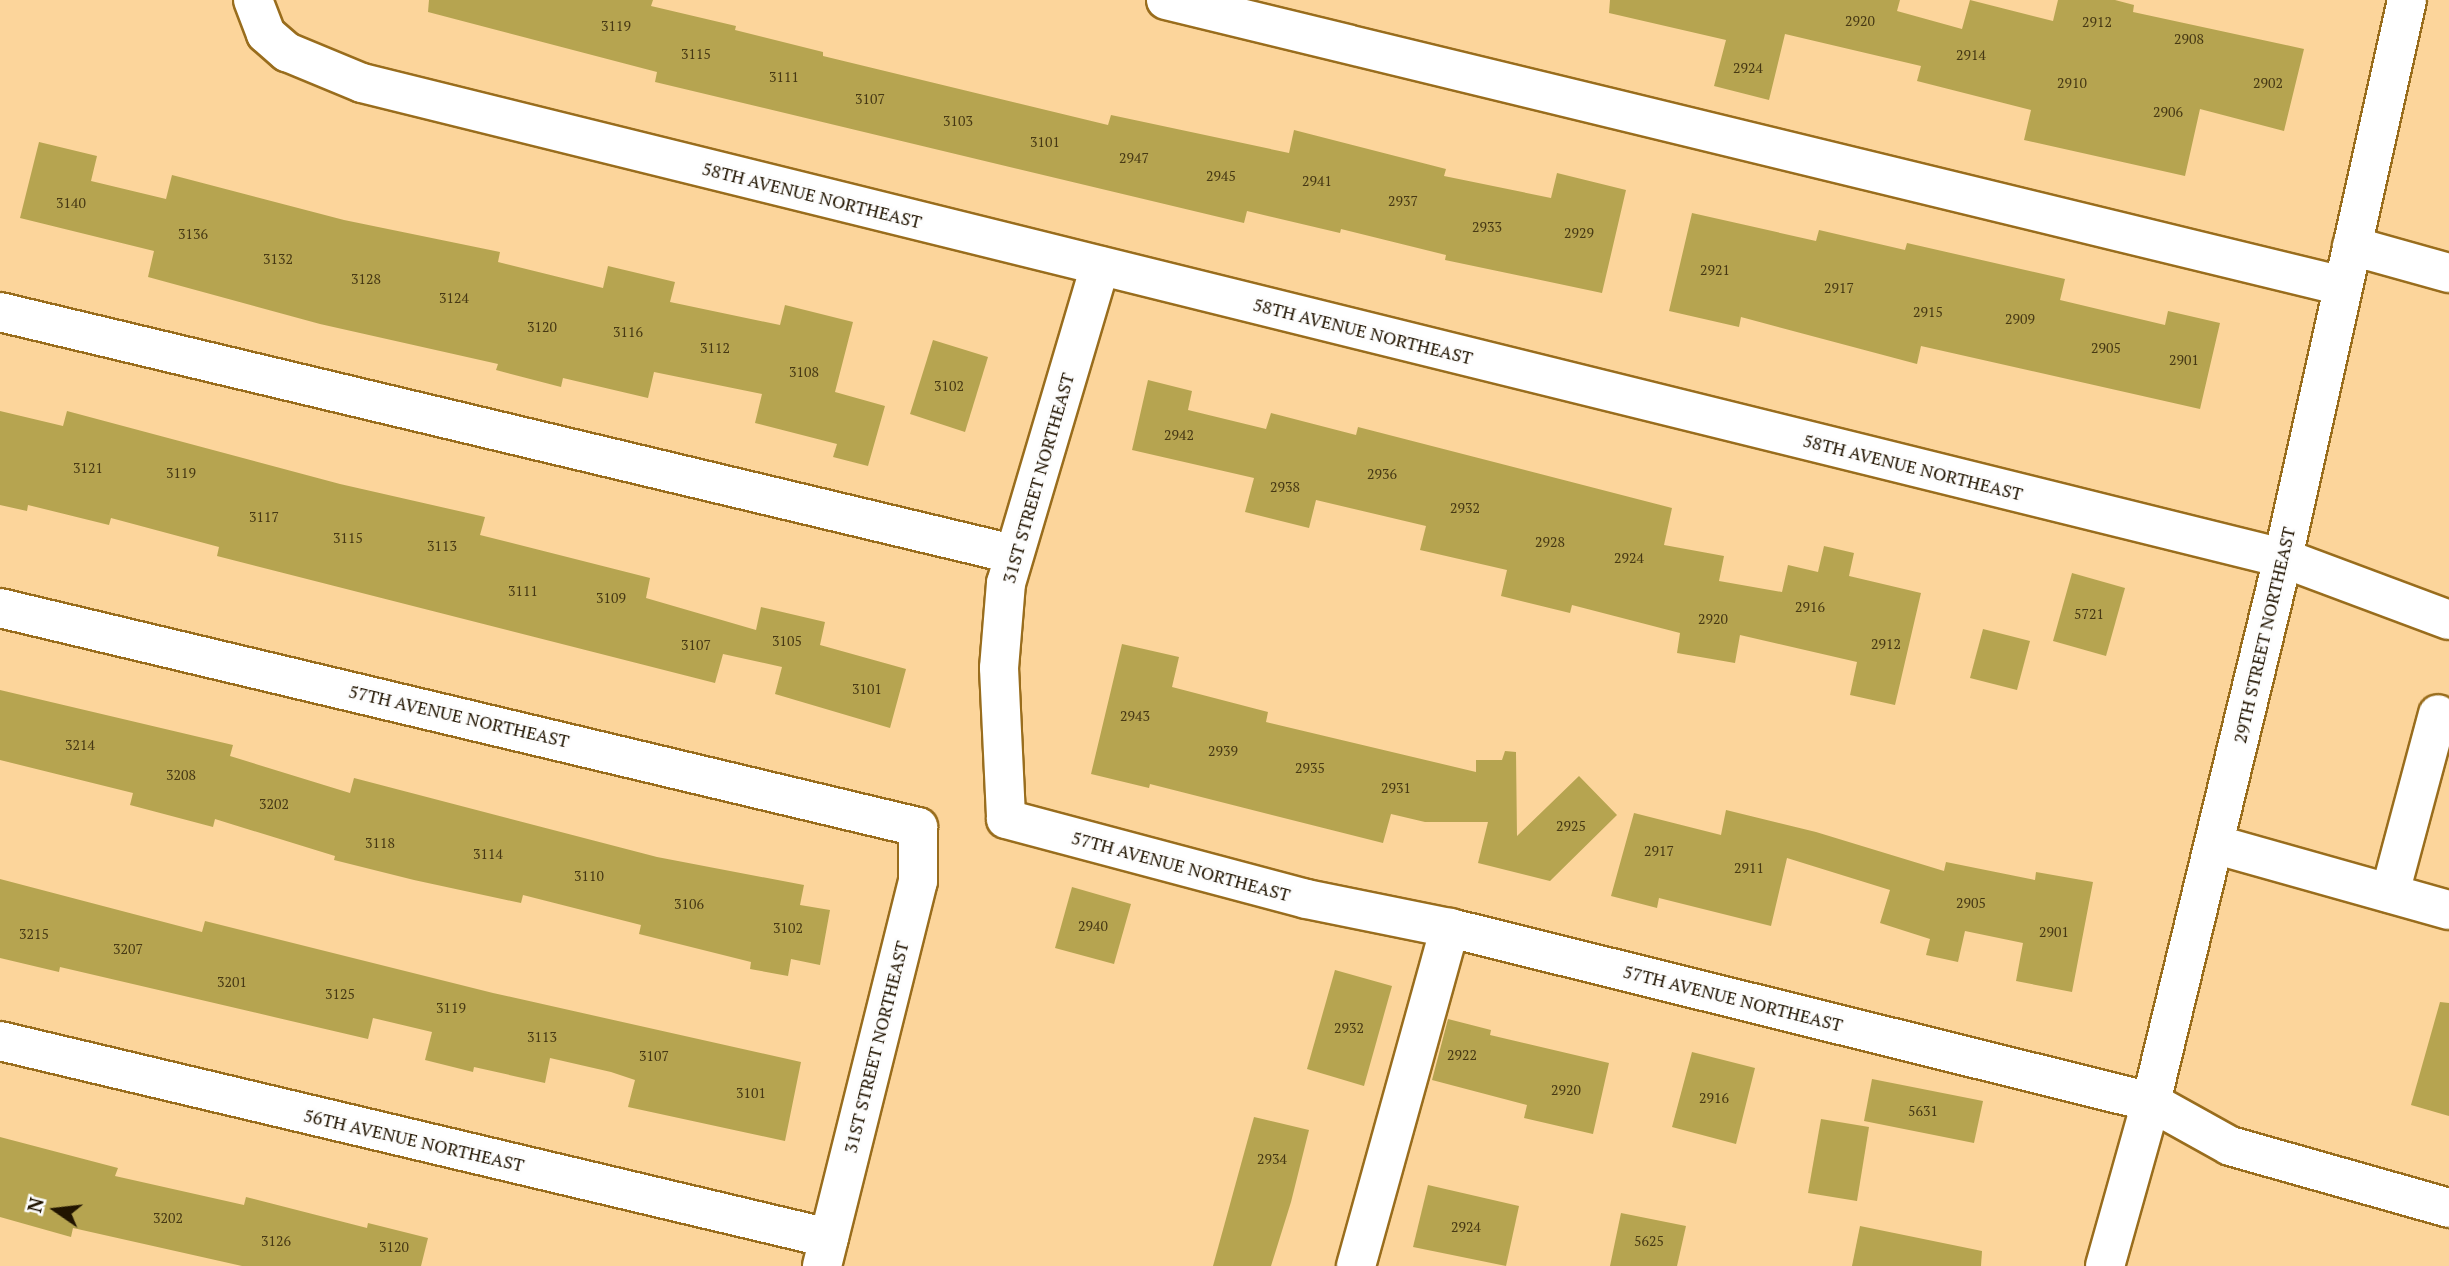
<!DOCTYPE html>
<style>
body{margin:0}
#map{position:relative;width:2449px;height:1266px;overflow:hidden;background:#fcd59b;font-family:"PT Serif",serif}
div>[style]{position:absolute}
.building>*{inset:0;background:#b6a450}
.roads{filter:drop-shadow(2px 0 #996d1d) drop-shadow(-2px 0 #996d1d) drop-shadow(0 2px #996d1d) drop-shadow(0 -2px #996d1d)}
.minor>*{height:38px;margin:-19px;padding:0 19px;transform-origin:19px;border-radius:19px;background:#fff}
span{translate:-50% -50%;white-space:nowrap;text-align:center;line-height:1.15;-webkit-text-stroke:5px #fdfdfd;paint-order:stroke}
.number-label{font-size:14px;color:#463814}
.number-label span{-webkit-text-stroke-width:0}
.street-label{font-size:18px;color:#211400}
.north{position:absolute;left:21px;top:1175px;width:70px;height:70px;-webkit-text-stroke:5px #fdfdfd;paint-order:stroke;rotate:284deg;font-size:19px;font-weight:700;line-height:28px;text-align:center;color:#211400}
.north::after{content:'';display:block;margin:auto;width:24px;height:32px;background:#211400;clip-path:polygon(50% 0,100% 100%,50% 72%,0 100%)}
</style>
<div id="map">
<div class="building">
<div style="clip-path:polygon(429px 0,653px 0,651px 6px,736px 26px,735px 30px,823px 52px,823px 56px,1108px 125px,1111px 115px,1289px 153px,1294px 130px,1446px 169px,1444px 176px,1551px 198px,1557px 173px,1626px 190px,1602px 293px,1445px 260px,1446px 255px,1341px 229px,1340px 233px,1247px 211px,1244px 223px,655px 82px,657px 72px,428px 12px)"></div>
<div style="clip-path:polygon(1610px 0,1900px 0,1897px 11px,1962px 29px,1970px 0,2053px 21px,2058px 0,2115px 0,2134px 5px,2133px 12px,2304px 49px,2284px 131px,2200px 109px,2185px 176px,2024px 140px,2031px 110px,1917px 81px,1921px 66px,1785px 34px,1769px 100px,1714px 86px,1726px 40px,1609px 13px)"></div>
<div style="clip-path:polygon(39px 142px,97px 156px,91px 181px,166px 199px,172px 175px,344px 220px,500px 252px,498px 262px,603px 288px,608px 266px,675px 282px,670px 302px,780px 325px,785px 305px,853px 322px,835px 392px,885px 406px,868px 466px,833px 457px,837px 444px,755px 423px,762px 394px,654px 372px,648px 398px,563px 378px,561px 387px,496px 370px,498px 364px,320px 324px,148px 277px,154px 251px,20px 218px)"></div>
<div style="clip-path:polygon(1692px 213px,1816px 241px,1819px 230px,1905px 250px,1907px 243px,2065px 279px,2060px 300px,2165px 325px,2168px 311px,2220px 323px,2200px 409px,1921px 346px,1917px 364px,1741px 317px,1739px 327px,1669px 311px)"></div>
<div style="clip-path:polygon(933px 340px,988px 357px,965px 432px,910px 414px)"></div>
<div style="clip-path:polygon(1148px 380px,1192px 391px,1188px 410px,1266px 429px,1271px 413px,1356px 435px,1358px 427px,1672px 508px,1664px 545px,1724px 556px,1719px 581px,1782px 592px,1788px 565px,1818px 572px,1824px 546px,1854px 553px,1849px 576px,1921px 593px,1895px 705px,1850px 695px,1857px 662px,1740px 635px,1735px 663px,1677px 653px,1680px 633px,1572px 605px,1570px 613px,1501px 596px,1507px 570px,1420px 550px,1426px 526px,1316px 500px,1309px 528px,1245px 512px,1254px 478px,1132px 450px)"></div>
<div style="clip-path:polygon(0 411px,63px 426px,67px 411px,340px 484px,485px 517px,480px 535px,650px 578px,646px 598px,756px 630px,761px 607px,825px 622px,820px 645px,906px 669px,890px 728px,775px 694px,782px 667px,723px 654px,715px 683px,217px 556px,219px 547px,111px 518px,109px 525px,28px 505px,27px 511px,0 505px)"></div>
<div style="clip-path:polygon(2072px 573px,2125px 588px,2106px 656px,2053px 641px)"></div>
<div style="clip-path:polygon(1983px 629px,2030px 641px,2017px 690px,1970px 678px)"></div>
<div style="clip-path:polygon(1122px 644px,1179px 657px,1172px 687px,1268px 712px,1266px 722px,1476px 772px,1476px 760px,1502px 760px,1505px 751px,1516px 752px,1517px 836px,1579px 776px,1617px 815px,1550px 881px,1478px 863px,1488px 822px,1425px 822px,1391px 814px,1383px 843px,1150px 784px,1149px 788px,1091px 774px)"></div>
<div style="clip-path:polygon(0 690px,233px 745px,230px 756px,350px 793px,354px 778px,657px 857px,804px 885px,800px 905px,830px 910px,820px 965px,791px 959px,788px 976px,750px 969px,751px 962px,639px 934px,641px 925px,523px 895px,521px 903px,414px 880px,334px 860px,335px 856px,215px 819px,213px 827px,130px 805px,133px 793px,0 760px)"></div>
<div style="clip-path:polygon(1726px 810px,1816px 832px,1944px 871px,1946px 862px,2035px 880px,2036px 872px,2093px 882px,2072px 992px,2016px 981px,2023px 943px,1965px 931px,1958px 962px,1926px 955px,1930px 939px,1880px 923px,1890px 890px,1787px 858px,1771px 926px,1659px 898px,1657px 908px,1611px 896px,1634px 813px,1721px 835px)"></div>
<div style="clip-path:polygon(0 879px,202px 932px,205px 921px,493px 993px,801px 1062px,785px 1141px,628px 1107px,635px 1080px,611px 1072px,550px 1058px,545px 1083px,474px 1067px,473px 1072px,425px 1060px,432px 1032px,373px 1018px,368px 1039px,60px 967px,59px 972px,0 958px)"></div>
<div style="clip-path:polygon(1072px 887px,1131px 904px,1114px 964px,1055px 948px)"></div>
<div style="clip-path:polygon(1335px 970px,1392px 986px,1364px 1086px,1307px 1069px)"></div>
<div style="clip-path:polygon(2440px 1002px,2449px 1003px,2449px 1116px,2411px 1105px)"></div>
<div style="clip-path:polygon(1448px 1019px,1491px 1030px,1490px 1035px,1609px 1063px,1593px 1134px,1524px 1118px,1527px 1105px,1432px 1080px)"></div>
<div style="clip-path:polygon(1692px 1052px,1755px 1068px,1736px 1144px,1672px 1127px)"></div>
<div style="clip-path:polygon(1872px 1079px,1983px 1101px,1974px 1143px,1864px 1121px)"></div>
<div style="clip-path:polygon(1254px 1117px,1309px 1130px,1291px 1202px,1271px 1266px,1213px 1266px)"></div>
<div style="clip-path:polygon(1821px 1119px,1869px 1127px,1857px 1201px,1808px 1193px)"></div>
<div style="clip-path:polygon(0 1137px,118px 1168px,115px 1176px,244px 1205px,246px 1197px,367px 1228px,368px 1223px,428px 1238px,421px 1266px,242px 1266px,73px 1228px,71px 1237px,0 1217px)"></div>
<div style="clip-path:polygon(1428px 1185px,1519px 1206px,1506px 1266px,1413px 1247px)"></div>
<div style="clip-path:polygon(1621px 1213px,1686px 1226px,1677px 1266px,1610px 1266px)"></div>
<div style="clip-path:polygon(1860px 1226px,1982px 1251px,1981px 1266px,1852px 1266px)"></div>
</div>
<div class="roads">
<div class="minor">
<div style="left:253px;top:0;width:36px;rotate:69deg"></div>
<div style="left:266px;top:34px;width:28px;rotate:41deg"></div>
<div style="left:287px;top:52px;width:81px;rotate:22.5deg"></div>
<div style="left:362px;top:83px;width:1979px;rotate:13.89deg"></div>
<div style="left:2283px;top:558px;width:177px;rotate:20.5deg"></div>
<div style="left:1166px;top:0;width:1211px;rotate:13.66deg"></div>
<div style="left:2352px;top:246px;width:101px;rotate:15.6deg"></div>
<div style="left:1100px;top:266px;width:331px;rotate:106.5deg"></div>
<div style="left:1006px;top:583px;width:85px;rotate:94.7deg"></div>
<div style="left:999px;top:668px;width:151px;rotate:87.3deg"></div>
<div style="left:1006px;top:819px;width:310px;rotate:14.9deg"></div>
<div style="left:1306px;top:899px;width:147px;rotate:11.4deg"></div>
<div style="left:1450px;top:928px;width:722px;rotate:13.94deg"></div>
<div style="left:2151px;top:1102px;width:90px;rotate:29.1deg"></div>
<div style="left:2230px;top:1146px;width:228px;rotate:15.8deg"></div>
<div style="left:0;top:312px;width:1042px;rotate:13.44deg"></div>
<div style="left:0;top:608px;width:944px;rotate:13.42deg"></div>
<div style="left:918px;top:827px;width:54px;rotate:90deg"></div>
<div style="left:918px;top:881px;width:397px;rotate:104deg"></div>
<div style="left:2214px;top:844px;width:244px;rotate:15.7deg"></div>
<div style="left:2390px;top:893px;width:185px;rotate:-75deg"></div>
<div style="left:0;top:1041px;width:852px;rotate:13.37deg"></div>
<div style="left:1356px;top:1266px;width:351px;rotate:-74.5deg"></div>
<div style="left:2105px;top:1266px;width:170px;rotate:-74.3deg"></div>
<div style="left:2151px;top:1102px;width:560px;rotate:-76.36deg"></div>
<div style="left:2283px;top:558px;width:572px;rotate:-77.47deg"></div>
</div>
</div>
<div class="number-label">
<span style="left:1860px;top:21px">2920</span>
<span style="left:2097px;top:22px">2912</span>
<span style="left:616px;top:26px">3119</span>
<span style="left:2189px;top:39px">2908</span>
<span style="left:696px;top:54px">3115</span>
<span style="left:1971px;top:55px">2914</span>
<span style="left:1748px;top:68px">2924</span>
<span style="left:784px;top:77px">3111</span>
<span style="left:2072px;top:83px">2910</span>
<span style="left:2268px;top:83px">2902</span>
<span style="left:870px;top:99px">3107</span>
<span style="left:2168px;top:112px">2906</span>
<span style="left:958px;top:121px">3103</span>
<span style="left:1045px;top:142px">3101</span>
<span style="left:1134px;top:158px">2947</span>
<span style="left:1221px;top:176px">2945</span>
<span style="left:1317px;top:181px">2941</span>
<span style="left:1403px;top:201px">2937</span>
<span style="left:71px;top:203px">3140</span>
<span style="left:1487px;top:227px">2933</span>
<span style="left:1579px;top:233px">2929</span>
<span style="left:193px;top:234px">3136</span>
<span style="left:278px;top:259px">3132</span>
<span style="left:1715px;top:270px">2921</span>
<span style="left:366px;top:279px">3128</span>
<span style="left:1839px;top:288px">2917</span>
<span style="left:454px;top:298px">3124</span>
<span style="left:1928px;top:312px">2915</span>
<span style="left:2020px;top:319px">2909</span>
<span style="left:542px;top:327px">3120</span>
<span style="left:628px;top:332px">3116</span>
<span style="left:715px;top:348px">3112</span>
<span style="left:2106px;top:348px">2905</span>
<span style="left:2184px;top:360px">2901</span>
<span style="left:804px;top:372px">3108</span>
<span style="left:949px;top:386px">3102</span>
<span style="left:1179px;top:435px">2942</span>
<span style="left:88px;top:468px">3121</span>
<span style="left:181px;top:473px">3119</span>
<span style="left:1382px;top:474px">2936</span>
<span style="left:1285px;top:487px">2938</span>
<span style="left:1465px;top:508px">2932</span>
<span style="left:264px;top:517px">3117</span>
<span style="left:348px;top:538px">3115</span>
<span style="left:1550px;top:542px">2928</span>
<span style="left:442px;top:546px">3113</span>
<span style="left:1629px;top:558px">2924</span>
<span style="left:523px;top:591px">3111</span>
<span style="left:611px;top:598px">3109</span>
<span style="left:1810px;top:607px">2916</span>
<span style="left:2089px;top:614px">5721</span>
<span style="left:1713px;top:619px">2920</span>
<span style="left:787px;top:641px">3105</span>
<span style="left:1886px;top:644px">2912</span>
<span style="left:696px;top:645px">3107</span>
<span style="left:867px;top:689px">3101</span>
<span style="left:1135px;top:716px">2943</span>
<span style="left:80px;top:745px">3214</span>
<span style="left:1223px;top:751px">2939</span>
<span style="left:1310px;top:768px">2935</span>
<span style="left:181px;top:775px">3208</span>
<span style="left:1396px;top:788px">2931</span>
<span style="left:274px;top:804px">3202</span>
<span style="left:1571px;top:826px">2925</span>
<span style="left:380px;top:843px">3118</span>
<span style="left:1659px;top:851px">2917</span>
<span style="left:488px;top:854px">3114</span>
<span style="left:1749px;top:868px">2911</span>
<span style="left:589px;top:876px">3110</span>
<span style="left:1971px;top:903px">2905</span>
<span style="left:689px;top:904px">3106</span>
<span style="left:1093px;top:926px">2940</span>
<span style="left:788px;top:928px">3102</span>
<span style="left:2054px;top:932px">2901</span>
<span style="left:34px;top:934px">3215</span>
<span style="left:128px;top:949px">3207</span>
<span style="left:232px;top:982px">3201</span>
<span style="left:340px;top:994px">3125</span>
<span style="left:451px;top:1008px">3119</span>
<span style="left:1349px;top:1028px">2932</span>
<span style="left:542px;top:1037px">3113</span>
<span style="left:1462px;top:1055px">2922</span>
<span style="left:654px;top:1056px">3107</span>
<span style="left:1566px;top:1090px">2920</span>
<span style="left:751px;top:1093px">3101</span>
<span style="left:1714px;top:1098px">2916</span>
<span style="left:1923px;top:1111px">5631</span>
<span style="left:1272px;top:1159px">2934</span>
<span style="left:168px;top:1218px">3202</span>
<span style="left:1466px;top:1227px">2924</span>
<span style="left:276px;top:1241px">3126</span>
<span style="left:1649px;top:1241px">5625</span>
<span style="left:394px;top:1247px">3120</span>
</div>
<div class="street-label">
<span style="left:812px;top:195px;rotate:14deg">58TH AVENUE NORTHEAST</span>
<span style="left:1363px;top:331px;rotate:14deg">58TH AVENUE NORTHEAST</span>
<span style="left:1913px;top:467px;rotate:14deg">58TH AVENUE NORTHEAST</span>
<span style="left:1038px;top:478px;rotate:-74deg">31ST STREET NORTHEAST</span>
<span style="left:2264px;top:635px;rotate:-77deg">29TH STREET NORTHEAST</span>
<span style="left:459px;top:716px;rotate:13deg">57TH AVENUE NORTHEAST</span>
<span style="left:1181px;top:866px;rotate:15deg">57TH AVENUE NORTHEAST</span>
<span style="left:1733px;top:998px;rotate:14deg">57TH AVENUE NORTHEAST</span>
<span style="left:876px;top:1047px;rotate:-76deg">31ST STREET NORTHEAST</span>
<span style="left:414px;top:1140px;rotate:13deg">56TH AVENUE NORTHEAST</span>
</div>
<div class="north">N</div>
</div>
